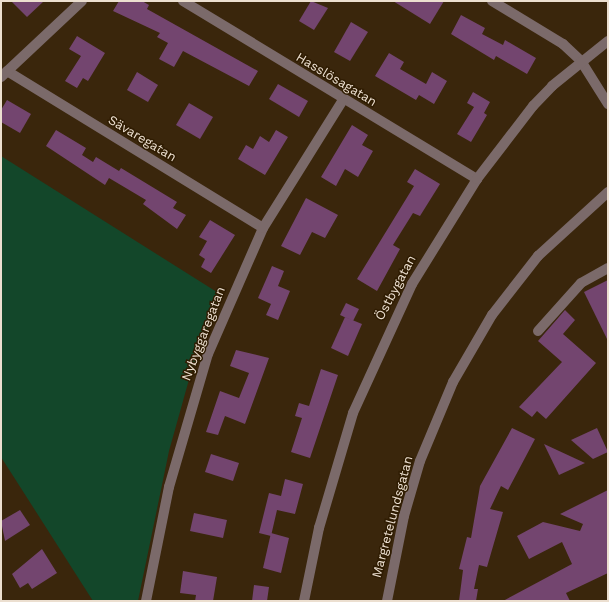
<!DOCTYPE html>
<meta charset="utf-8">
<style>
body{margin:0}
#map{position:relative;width:609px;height:602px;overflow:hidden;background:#3a260c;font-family:"Work Sans",sans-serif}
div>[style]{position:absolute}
.green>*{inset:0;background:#13472a}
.building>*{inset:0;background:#73456f}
.minor>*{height:10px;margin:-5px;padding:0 5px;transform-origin:5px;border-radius:5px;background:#7b6a6a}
span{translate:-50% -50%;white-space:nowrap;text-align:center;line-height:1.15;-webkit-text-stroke:3px #2f1c02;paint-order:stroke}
.street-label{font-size:13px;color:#ecdfd0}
.frame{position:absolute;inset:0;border:2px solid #ecdfd0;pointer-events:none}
</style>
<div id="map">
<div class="green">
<div style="clip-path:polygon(1px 156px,220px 294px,190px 376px,169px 451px,138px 601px,93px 601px,1px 457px)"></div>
</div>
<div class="building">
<div style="clip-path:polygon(11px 1px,44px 1px,27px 17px)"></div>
<div style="clip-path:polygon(119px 1px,142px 1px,149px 5px,147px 9px,258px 71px,249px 86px,183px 51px,174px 67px,159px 59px,168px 43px,157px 37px,160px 33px,113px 11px)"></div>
<div style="clip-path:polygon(311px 1px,328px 8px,314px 30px,299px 21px)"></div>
<div style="clip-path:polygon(393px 1px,444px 1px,430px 24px)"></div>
<div style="clip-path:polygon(461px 15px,485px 28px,482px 34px,503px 45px,505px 40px,536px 58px,527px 74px,496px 56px,494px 60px,451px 34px)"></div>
<div style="clip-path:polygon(351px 22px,368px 32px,350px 61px,334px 52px)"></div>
<div style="clip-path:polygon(77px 36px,105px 53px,88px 81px,83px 78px,77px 88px,65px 81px,81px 56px,69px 49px)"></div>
<div style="clip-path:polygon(389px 53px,404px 62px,400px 69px,426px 84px,432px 72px,447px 81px,434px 104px,419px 95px,416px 100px,375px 76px)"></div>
<div style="clip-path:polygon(137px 72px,158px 85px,148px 102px,127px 90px)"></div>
<div style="clip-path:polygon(278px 84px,308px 101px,299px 117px,269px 99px)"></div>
<div style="clip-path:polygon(473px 92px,490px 102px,484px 113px,487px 115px,471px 142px,457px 134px,474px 107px,467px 103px)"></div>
<div style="clip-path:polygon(7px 100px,31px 114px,20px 133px,1px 122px,1px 110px)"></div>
<div style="clip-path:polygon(189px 103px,213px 117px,200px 139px,176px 125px)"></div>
<div style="clip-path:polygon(352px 125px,368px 135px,362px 145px,373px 151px,358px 177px,345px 169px,336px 186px,321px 177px)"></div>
<div style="clip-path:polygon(56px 130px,86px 148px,82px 155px,93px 162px,96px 157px,119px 171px,121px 168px,177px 202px,173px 208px,186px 215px,177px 229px,143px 204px,146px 200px,109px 178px,105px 185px,46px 146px)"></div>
<div style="clip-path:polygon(276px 130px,288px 137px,265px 175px,238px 159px,246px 145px,253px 149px,260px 136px,269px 142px)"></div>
<div style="clip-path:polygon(415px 169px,440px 184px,420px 216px,413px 213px,393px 245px,400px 249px,377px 291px,357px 279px,414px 186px,407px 182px)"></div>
<div style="clip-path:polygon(306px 198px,338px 215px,325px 238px,312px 232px,300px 255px,281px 246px)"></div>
<div style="clip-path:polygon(210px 220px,235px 235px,211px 273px,201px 267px,205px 259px,199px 255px,207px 241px,199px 237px)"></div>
<div style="clip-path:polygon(272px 266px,284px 271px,278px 286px,290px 291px,278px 320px,266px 315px,271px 304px,258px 298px)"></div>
<div style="clip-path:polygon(608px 280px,608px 341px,584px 292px)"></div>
<div style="clip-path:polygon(346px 303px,359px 309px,353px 321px,340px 315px)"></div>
<div style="clip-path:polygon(565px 310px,575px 320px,563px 334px,596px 363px,546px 419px,537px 411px,532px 417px,519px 407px,562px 362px,538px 341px)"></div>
<div style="clip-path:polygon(345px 317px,362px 324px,348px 356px,331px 348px)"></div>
<div style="clip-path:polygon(236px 350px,269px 358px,245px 424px,225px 416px,218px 435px,206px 432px,220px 391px,239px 398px,249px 373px,230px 366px)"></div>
<div style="clip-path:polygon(321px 369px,338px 375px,310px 458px,291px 452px,302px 418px,295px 416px,299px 403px,309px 406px)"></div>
<div style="clip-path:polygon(512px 428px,535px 439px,508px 490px,501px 486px,490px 509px,503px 512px,487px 567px,479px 565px,474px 589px,478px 589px,476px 601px,459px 601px,463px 570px,459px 569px,467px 537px,471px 538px,480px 486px)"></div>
<div style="clip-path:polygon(597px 428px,608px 452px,593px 459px,571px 440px)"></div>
<div style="clip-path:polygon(544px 444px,585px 463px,559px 475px)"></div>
<div style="clip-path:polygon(211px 454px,239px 463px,233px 481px,205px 472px)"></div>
<div style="clip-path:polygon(285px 479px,303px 484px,295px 514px,277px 510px,271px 536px,259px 533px,269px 493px,281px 496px)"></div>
<div style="clip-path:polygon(608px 490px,608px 573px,566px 593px,570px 601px,503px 601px,572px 564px,562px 542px,529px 559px,517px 536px,543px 522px,580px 531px,583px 524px,560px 514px)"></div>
<div style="clip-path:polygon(20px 510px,30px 525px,5px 541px,1px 521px)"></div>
<div style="clip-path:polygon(194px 513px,227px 520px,223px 538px,190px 531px)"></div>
<div style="clip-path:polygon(271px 533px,289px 538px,281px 573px,263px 568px)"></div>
<div style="clip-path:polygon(42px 549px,57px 573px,32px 589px,28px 583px,20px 588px,12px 574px)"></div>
<div style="clip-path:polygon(183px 571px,217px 577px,213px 601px,195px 601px,196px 595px,180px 593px)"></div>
<div style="clip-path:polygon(254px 585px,269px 587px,267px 601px,252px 601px)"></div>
</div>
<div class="minor">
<div style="left:183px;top:1px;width:344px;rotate:31.2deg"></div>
<div style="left:492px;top:1px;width:83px;rotate:31.2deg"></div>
<div style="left:563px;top:44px;width:25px;rotate:43deg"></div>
<div style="left:581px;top:61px;width:51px;rotate:57.9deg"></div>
<div style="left:7px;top:71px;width:300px;rotate:31.5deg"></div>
<div style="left:1px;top:77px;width:111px;rotate:-43.2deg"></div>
<div style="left:538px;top:331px;width:64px;rotate:-48.1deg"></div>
<div style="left:581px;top:283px;width:31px;rotate:-29deg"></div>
<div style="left:146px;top:601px;width:116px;rotate:-78.6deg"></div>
<div style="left:169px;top:487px;width:139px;rotate:-73.7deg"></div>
<div style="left:208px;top:354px;width:137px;rotate:-66.4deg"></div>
<div style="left:263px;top:228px;width:151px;rotate:-58deg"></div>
<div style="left:304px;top:601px;width:75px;rotate:-78.4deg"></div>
<div style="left:319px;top:528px;width:120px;rotate:-73.5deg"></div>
<div style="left:353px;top:413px;width:142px;rotate:-65.4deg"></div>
<div style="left:412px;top:284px;width:123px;rotate:-58.2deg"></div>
<div style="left:477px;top:179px;width:92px;rotate:-52.5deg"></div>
<div style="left:533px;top:106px;width:28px;rotate:-46deg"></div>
<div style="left:552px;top:86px;width:72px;rotate:-38.8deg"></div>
<div style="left:387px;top:601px;width:87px;rotate:-78.7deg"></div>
<div style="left:404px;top:516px;width:57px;rotate:-73.8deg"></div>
<div style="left:420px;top:461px;width:86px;rotate:-67.3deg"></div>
<div style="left:453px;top:382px;width:78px;rotate:-59.8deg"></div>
<div style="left:492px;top:315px;width:75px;rotate:-52.1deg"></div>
<div style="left:538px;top:256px;width:95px;rotate:-42.4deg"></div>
</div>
<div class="street-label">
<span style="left:336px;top:80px;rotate:31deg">Hasslösagatan</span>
<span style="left:142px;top:139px;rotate:31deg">Sävaregatan</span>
<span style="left:396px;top:288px;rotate:-62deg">Östbygatan</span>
<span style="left:204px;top:334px;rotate:-69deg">Nybyggaregatan</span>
<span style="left:393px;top:517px;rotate:-75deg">Margretelundsgatan</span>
</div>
<div class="frame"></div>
</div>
